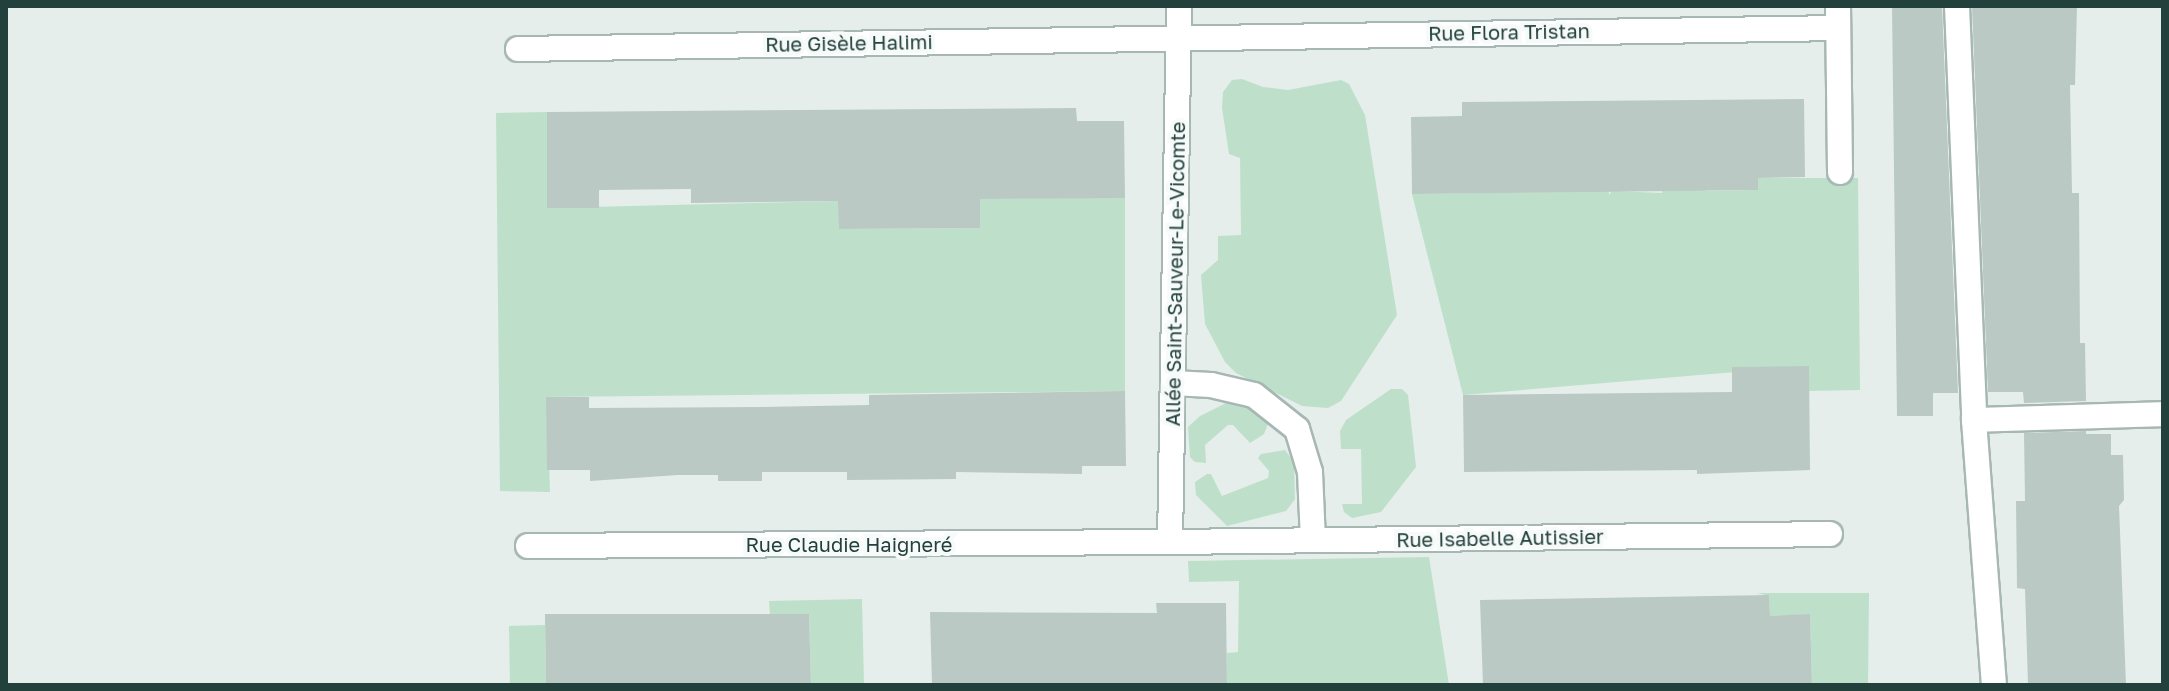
<!DOCTYPE html>
<meta charset="utf-8">
<style>
body{margin:0}
#map{position:relative;width:2169px;height:691px;overflow:hidden;background:#e5eeeb;font-family:"Golos Text",sans-serif}
div>[style]{position:absolute}
.green>*{inset:0;background:#bee0ca}
.building>*{inset:0;background:#bac9c4}
.roads{filter:drop-shadow(2px 0 #a7b7b3) drop-shadow(-2px 0 #a7b7b3) drop-shadow(0 2px #a7b7b3) drop-shadow(0 -2px #a7b7b3)}
.service>*{height:24px;margin:-12px;padding:0 12px;transform-origin:12px;border-radius:12px;background:#fff}
.minor>*{height:24px;margin:-12px;padding:0 12px;transform-origin:12px;border-radius:12px;background:#fff}
span{translate:-50% -50%;white-space:nowrap;text-align:center;line-height:1.15;-webkit-text-stroke:8px #f6faf9;paint-order:stroke}
.street-label{font-size:20px;color:#23413c}
.frame{position:absolute;inset:0;border:8px solid #23413c;pointer-events:none}
</style>
<div id="map">
<div class="green">
<div style="clip-path:polygon(1242px 79px,1263px 87px,1288px 90px,1341px 80px,1349px 84px,1365px 115px,1397px 315px,1341px 401px,1328px 408px,1302px 406px,1236px 373px,1225px 362px,1205px 324px,1201px 275px,1218px 260px,1218px 236px,1241px 235px,1240px 158px,1229px 154px,1222px 108px,1223px 92px,1232px 80px)"></div>
<div style="clip-path:polygon(547px 112px,548px 208px,839px 201px,839px 229px,979px 228px,980px 199px,1125px 197px,1125px 391px,547px 397px,550px 492px,500px 491px,496px 113px)"></div>
<div style="clip-path:polygon(1662px 178px,1707px 191px,1757px 190px,1758px 178px,1858px 178px,1860px 390px,1809px 391px,1808px 366px,1463px 395px,1412px 194px,1564px 192px,1608px 179px,1609px 195px,1612px 191px,1662px 193px)"></div>
<div style="clip-path:polygon(1391px 389px,1402px 389px,1408px 395px,1416px 467px,1381px 512px,1352px 518px,1344px 512px,1342px 504px,1362px 504px,1361px 449px,1341px 449px,1340px 431px,1346px 420px)"></div>
<div style="clip-path:polygon(1230px 401px,1255px 409px,1264px 416px,1268px 424px,1264px 434px,1250px 443px,1233px 425px,1228px 425px,1205px 445px,1206px 463px,1195px 462px,1190px 457px,1188px 427px,1200px 416px)"></div>
<div style="clip-path:polygon(1285px 450px,1294px 462px,1295px 499px,1286px 511px,1227px 526px,1196px 495px,1195px 482px,1207px 474px,1211px 474px,1222px 496px,1268px 478px,1269px 471px,1258px 458px,1261px 454px)"></div>
<div style="clip-path:polygon(1429px 557px,1449px 685px,1227px 685px,1227px 653px,1238px 652px,1239px 581px,1189px 582px,1188px 561px)"></div>
<div style="clip-path:polygon(1757px 593px,1869px 593px,1868px 685px,1812px 685px,1810px 615px,1770px 616px,1769px 596px)"></div>
<div style="clip-path:polygon(862px 599px,864px 685px,811px 685px,809px 614px,770px 615px,769px 601px)"></div>
<div style="clip-path:polygon(545px 625px,546px 685px,510px 685px,509px 626px)"></div>
</div>
<div class="building">
<div style="clip-path:polygon(1892px 6px,1942px 6px,1958px 393px,1933px 393px,1933px 416px,1897px 416px)"></div>
<div style="clip-path:polygon(1972px 6px,2077px 6px,2075px 85px,2070px 85px,2072px 193px,2079px 193px,2080px 343px,2085px 343px,2086px 401px,2024px 403px,2023px 392px,1988px 392px)"></div>
<div style="clip-path:polygon(1804px 99px,1805px 177px,1758px 178px,1758px 190px,1412px 194px,1411px 117px,1462px 116px,1462px 102px)"></div>
<div style="clip-path:polygon(1076px 108px,1077px 121px,1124px 121px,1125px 198px,980px 199px,980px 228px,839px 229px,838px 201px,691px 203px,691px 189px,599px 190px,599px 208px,547px 208px,547px 112px)"></div>
<div style="clip-path:polygon(1809px 366px,1810px 470px,1697px 474px,1697px 470px,1464px 472px,1463px 395px,1732px 392px,1732px 367px)"></div>
<div style="clip-path:polygon(1125px 391px,1126px 466px,1082px 466px,1082px 474px,956px 472px,956px 479px,847px 480px,847px 472px,762px 472px,762px 481px,718px 481px,718px 475px,678px 475px,590px 481px,590px 470px,547px 470px,546px 397px,589px 397px,589px 408px,762px 407px,869px 405px,869px 395px)"></div>
<div style="clip-path:polygon(2086px 431px,2086px 434px,2111px 434px,2111px 455px,2123px 455px,2124px 500px,2119px 506px,2126px 685px,2028px 685px,2025px 589px,2017px 588px,2016px 501px,2025px 501px,2024px 433px)"></div>
<div style="clip-path:polygon(1769px 595px,1770px 616px,1810px 614px,1812px 685px,1483px 685px,1480px 600px)"></div>
<div style="clip-path:polygon(1156px 603px,1226px 603px,1227px 685px,932px 685px,930px 612px,1157px 613px)"></div>
<div style="clip-path:polygon(545px 614px,809px 614px,811px 685px,546px 685px)"></div>
</div>
<div class="roads">
<div class="service">
<div style="left:1838px;top:6px;width:166px;rotate:89.3deg"></div>
<div style="left:1957px;top:6px;width:414px;rotate:87.6deg"></div>
<div style="left:1974px;top:420px;width:266px;rotate:85.7deg"></div>
<div style="left:518px;top:49px;width:1320px;rotate:-0.91deg"></div>
<div style="left:1173px;top:383px;width:38px;rotate:3deg"></div>
<div style="left:1211px;top:385px;width:44px;rotate:13.1deg"></div>
<div style="left:1254px;top:395px;width:55px;rotate:38.3deg"></div>
<div style="left:1297px;top:429px;width:45px;rotate:73.2deg"></div>
<div style="left:1310px;top:472px;width:68px;rotate:87.5deg"></div>
<div style="left:1974px;top:420px;width:189px;rotate:-1.8deg"></div>
<div style="left:528px;top:546px;width:642px;rotate:-0.36deg"></div>
</div>
<div class="minor">
<div style="left:1179px;top:6px;width:536px;rotate:90.96deg"></div>
<div style="left:1170px;top:542px;width:660px;rotate:-0.69deg"></div>
</div>
</div>
<div class="street-label">
<span style="left:1509px;top:32px;rotate:-1deg">Rue Flora Tristan</span>
<span style="left:849px;top:43px;rotate:-1deg">Rue Gisèle Halimi</span>
<span style="left:1175px;top:274px;rotate:-89deg">Allée Saint-Sauveur-Le-Vicomte</span>
<span style="left:1500px;top:538px;rotate:-1deg">Rue Isabelle Autissier</span>
<span style="left:849px;top:544px">Rue Claudie Haigneré</span>
</div>
<div class="frame"></div>
</div>
